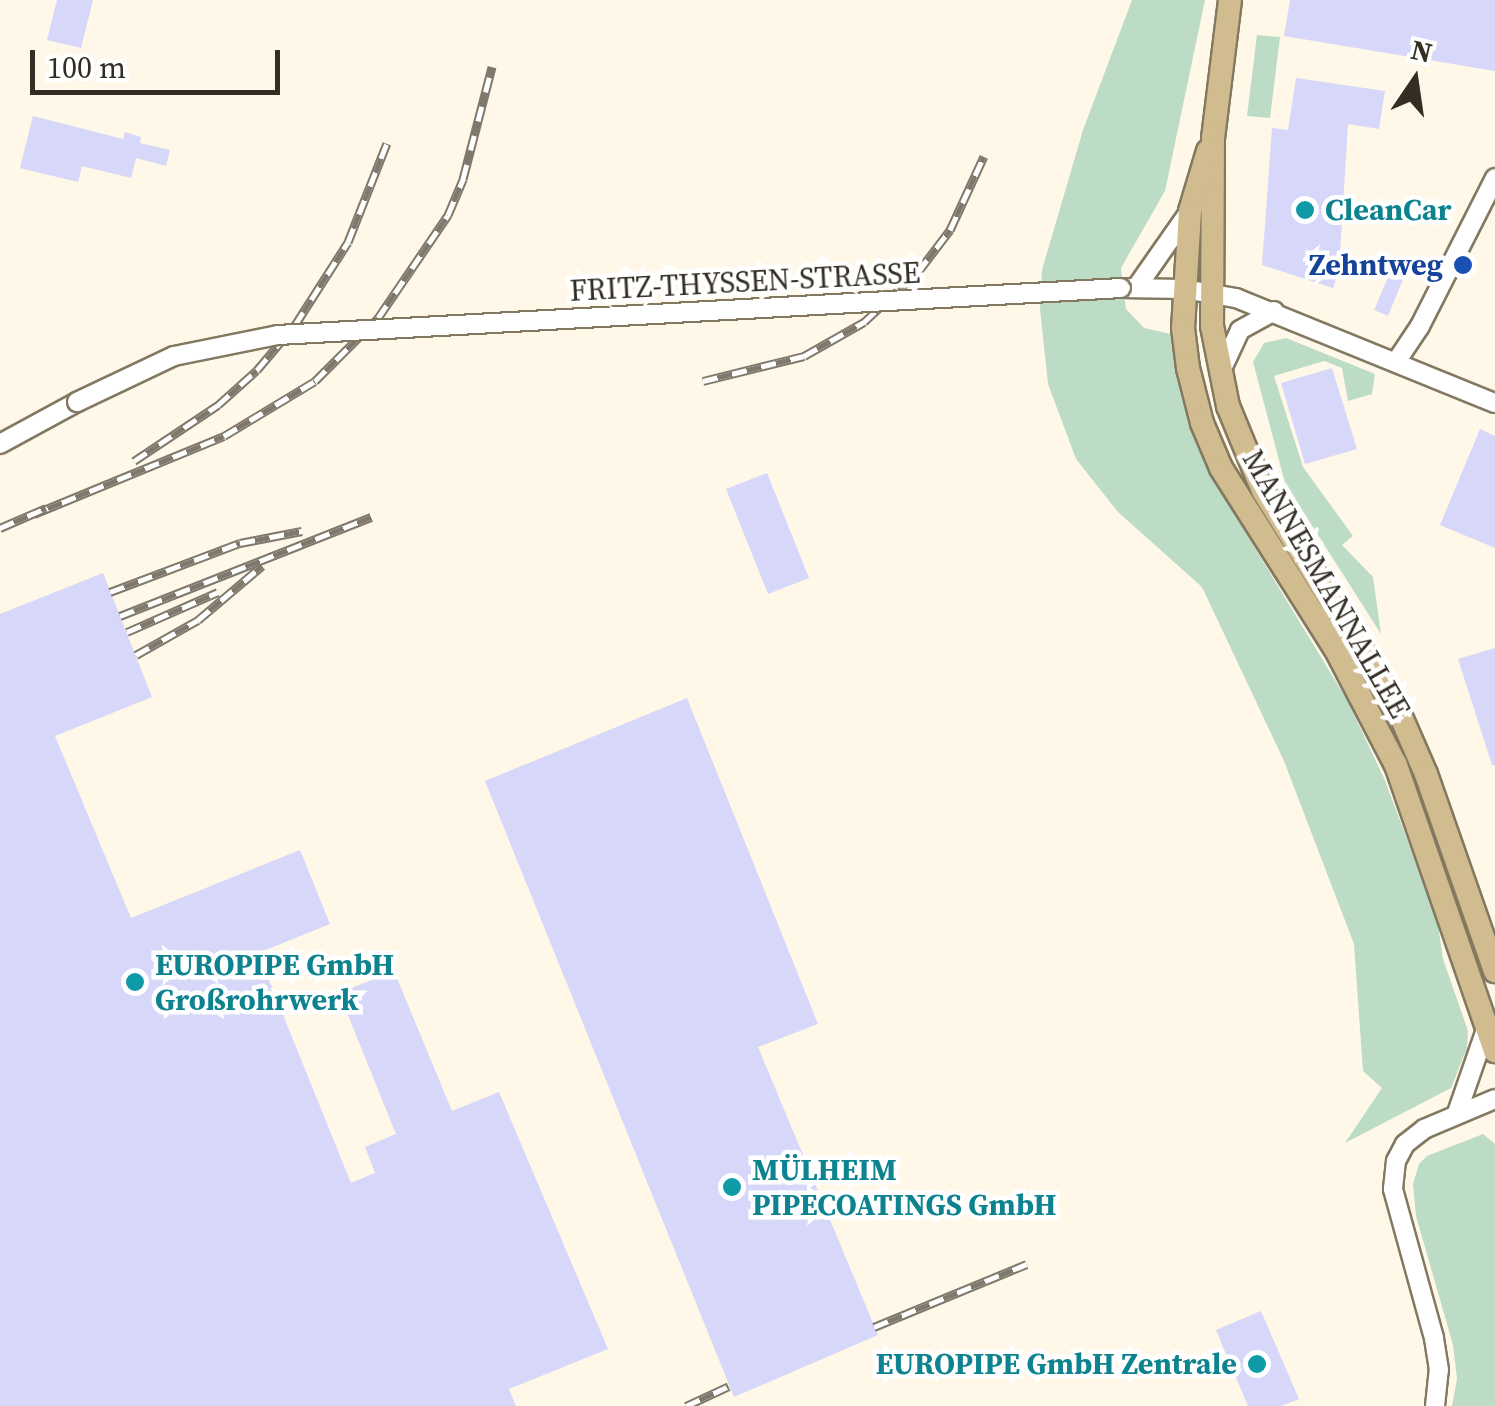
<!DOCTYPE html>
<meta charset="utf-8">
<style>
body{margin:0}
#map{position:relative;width:1495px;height:1406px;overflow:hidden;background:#fff7e8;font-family:"Source Serif 4",serif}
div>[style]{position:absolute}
.green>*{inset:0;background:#bcdcc6}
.building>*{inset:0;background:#d7d7f9}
.roads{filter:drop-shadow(2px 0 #837961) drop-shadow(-2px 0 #837961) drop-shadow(0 2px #837961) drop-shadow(0 -2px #837961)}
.minor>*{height:18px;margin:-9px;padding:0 9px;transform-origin:9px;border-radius:9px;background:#fff}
.major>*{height:22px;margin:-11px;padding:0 11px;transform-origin:11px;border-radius:11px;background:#d0bc8e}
.rail>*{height:9px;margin-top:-4.5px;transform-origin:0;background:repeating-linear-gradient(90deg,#fff 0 15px,#7f796d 0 30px);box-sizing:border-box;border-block:2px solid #7f796d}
.bridges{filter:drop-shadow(2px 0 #837961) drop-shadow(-2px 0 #837961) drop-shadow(0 2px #837961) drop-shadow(0 -2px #837961)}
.minor-bridge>*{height:18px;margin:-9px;padding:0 9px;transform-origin:9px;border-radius:9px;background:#fff}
.dots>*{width:28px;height:28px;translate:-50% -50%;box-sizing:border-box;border:5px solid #fff;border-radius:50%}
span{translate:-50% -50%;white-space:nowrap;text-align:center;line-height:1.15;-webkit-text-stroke:9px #fff;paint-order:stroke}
.culture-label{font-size:30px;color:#0d838f;font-weight:700}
.left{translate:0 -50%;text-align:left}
.right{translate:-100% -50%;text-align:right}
.transit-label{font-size:30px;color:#164399;font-weight:700}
.street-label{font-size:30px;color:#332e24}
.north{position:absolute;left:1365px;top:30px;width:100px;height:100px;-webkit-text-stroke:8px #fff;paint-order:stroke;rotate:13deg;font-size:28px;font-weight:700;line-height:40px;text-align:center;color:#332e24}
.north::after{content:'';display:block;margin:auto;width:35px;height:45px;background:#332e24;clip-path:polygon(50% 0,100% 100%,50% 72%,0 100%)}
.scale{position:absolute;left:30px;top:50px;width:250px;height:45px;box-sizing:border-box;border:5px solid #332e24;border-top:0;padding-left:12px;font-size:30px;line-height:35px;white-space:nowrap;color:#332e24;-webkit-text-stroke:8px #fff;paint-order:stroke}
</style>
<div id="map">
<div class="green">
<div style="clip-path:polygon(1132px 0,1205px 0,1165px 191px,1121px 268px,1126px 309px,1144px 328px,1171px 334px,1186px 405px,1233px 512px,1347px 700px,1384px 778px,1437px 919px,1443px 959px,1468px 1031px,1467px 1048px,1451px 1088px,1345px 1143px,1382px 1088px,1363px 1071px,1354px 944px,1284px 761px,1202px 587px,1118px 512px,1076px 459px,1048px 384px,1040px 309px,1042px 270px,1083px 130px)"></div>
<div style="clip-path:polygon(1257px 35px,1280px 37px,1270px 118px,1247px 116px)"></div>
<div style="clip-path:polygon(1286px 338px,1375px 374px,1372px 394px,1348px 401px,1342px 368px,1324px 361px,1274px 376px,1303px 467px,1353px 536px,1342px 545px,1373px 577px,1381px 634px,1285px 483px,1253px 362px,1264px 343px)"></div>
<div style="clip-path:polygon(1483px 1134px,1495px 1144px,1495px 1406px,1452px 1406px,1457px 1379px,1453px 1345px,1416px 1216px,1413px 1184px,1419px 1164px,1427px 1156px)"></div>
</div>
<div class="building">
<div style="clip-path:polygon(57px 0,93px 0,81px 48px,47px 40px)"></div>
<div style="clip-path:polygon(1290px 0,1495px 0,1495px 71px,1284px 36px)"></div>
<div style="clip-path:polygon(1296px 78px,1385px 91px,1379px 129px,1348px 124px,1339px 270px,1333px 288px,1262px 265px,1272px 128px,1288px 130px)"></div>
<div style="clip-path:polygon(33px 116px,123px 139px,125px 132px,141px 137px,140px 143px,170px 150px,166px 166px,136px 158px,131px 178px,82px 166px,78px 182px,20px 168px)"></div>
<div style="clip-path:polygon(1397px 256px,1410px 262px,1388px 316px,1374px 310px)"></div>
<div style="clip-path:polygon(1332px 368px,1357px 449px,1305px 464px,1281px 383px)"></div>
<div style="clip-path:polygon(1480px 429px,1495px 436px,1495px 548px,1440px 525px)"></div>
<div style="clip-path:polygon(767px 473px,809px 578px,768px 594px,726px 489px)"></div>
<div style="clip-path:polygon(103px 573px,152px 697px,55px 736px,131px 918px,300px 850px,330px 924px,258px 953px,351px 1183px,375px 1173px,365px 1147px,396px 1134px,339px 993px,394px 971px,452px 1111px,499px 1092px,608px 1349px,509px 1389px,516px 1406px,0 1406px,0 614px)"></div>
<div style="clip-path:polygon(1495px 648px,1495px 765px,1492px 765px,1458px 659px)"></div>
<div style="clip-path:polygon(687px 698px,818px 1024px,758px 1047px,878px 1335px,734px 1397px,485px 781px)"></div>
<div style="clip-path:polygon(1261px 1311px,1299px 1399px,1281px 1406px,1248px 1406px,1216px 1330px)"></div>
</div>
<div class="roads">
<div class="minor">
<div style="left:1121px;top:288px;width:63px;rotate:0.9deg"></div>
<div style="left:1184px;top:289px;width:53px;rotate:9.8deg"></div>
<div style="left:1236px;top:298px;width:279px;rotate:22.1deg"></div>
<div style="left:1136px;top:288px;width:94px;rotate:-55deg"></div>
<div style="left:1396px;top:362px;width:43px;rotate:-56.3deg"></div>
<div style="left:1420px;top:326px;width:166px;rotate:-63.1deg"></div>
<div style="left:1221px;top:371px;width:45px;rotate:-65.1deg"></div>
<div style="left:1240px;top:330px;width:39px;rotate:-29deg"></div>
<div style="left:0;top:444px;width:88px;rotate:-28.6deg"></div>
<div style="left:1457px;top:1113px;width:91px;rotate:-70.8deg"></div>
<div style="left:1435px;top:1406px;width:36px;rotate:-84deg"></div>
<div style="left:1439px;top:1370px;width:32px;rotate:-99deg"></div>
<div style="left:1434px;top:1338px;width:155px;rotate:-105.4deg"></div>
<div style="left:1393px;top:1189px;width:28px;rotate:-84deg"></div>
<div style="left:1396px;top:1161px;width:19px;rotate:-62deg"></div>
<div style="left:1405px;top:1144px;width:24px;rotate:-38deg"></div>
<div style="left:1424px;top:1129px;width:77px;rotate:-22.9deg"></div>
</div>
<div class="major">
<div style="left:1230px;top:0;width:139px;rotate:97deg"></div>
<div style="left:1213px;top:138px;width:188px;rotate:90.3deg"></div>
<div style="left:1212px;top:326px;width:82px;rotate:78.7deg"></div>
<div style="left:1228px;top:406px;width:92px;rotate:67.6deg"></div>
<div style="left:1263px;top:491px;width:250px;rotate:58.1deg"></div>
<div style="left:1395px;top:703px;width:77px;rotate:66.4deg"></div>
<div style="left:1426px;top:774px;width:209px;rotate:70.7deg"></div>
<div style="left:1208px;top:151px;width:63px;rotate:106.7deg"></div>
<div style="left:1190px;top:211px;width:117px;rotate:93.4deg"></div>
<div style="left:1183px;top:328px;width:40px;rotate:82.9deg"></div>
<div style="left:1188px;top:368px;width:57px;rotate:75.7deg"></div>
<div style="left:1202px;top:423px;width:49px;rotate:67.1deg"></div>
<div style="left:1221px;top:468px;width:213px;rotate:57.7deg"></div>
<div style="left:1335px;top:648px;width:132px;rotate:62.5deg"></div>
<div style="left:1396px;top:765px;width:303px;rotate:70.9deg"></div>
</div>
</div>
<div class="rail">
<div style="left:703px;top:381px;width:104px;rotate:-13.9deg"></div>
<div style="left:804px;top:356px;width:69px;rotate:-29.5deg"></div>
<div style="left:864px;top:322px;width:74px;rotate:-42.8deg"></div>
<div style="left:918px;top:272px;width:53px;rotate:-52.7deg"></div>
<div style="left:950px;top:230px;width:81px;rotate:-65.3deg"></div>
<div style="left:134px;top:461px;width:101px;rotate:-33.7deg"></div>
<div style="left:218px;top:405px;width:52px;rotate:-41.9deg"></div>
<div style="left:257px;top:370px;width:59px;rotate:-49.8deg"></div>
<div style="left:295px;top:325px;width:98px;rotate:-57.4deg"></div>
<div style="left:348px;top:242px;width:106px;rotate:-68.5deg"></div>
<div style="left:34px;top:514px;width:205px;rotate:-22.3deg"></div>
<div style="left:224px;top:436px;width:106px;rotate:-31.1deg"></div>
<div style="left:315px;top:381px;width:89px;rotate:-45deg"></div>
<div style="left:378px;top:318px;width:125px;rotate:-55.8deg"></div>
<div style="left:448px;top:215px;width:39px;rotate:-67deg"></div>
<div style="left:463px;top:179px;width:116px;rotate:-75.5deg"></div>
<div style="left:0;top:528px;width:50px;rotate:-23.5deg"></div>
<div style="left:110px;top:592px;width:139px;rotate:-20.7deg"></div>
<div style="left:240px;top:543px;width:63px;rotate:-11deg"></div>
<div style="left:120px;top:616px;width:270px;rotate:-21.5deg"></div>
<div style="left:127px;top:632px;width:99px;rotate:-23.7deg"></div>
<div style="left:136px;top:655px;width:71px;rotate:-29.4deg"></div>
<div style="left:198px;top:620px;width:84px;rotate:-40.2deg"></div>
<div style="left:874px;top:1327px;width:165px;rotate:-22.4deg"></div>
<div style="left:686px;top:1406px;width:47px;rotate:-24.9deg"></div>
</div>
<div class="bridges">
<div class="minor-bridge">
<div style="left:77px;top:402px;width:107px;rotate:-25.4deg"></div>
<div style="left:174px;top:356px;width:106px;rotate:-11.4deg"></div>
<div style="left:278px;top:335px;width:844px;rotate:-3.19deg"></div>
</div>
</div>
<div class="dots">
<div style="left:1305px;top:210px;background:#0f9aa8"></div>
<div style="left:1463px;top:265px;background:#1a4fb4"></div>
<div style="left:135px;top:982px;background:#0f9aa8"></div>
<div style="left:732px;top:1187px;background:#0f9aa8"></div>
<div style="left:1257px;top:1364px;background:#0f9aa8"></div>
</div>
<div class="culture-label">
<span class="left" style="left:1325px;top:210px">CleanCar</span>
<span class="left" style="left:155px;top:982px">EUROPIPE GmbH<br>Großrohrwerk</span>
<span class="left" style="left:752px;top:1187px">MÜLHEIM<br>PIPECOATINGS GmbH</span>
<span class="right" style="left:1237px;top:1364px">EUROPIPE GmbH Zentrale</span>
</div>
<div class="transit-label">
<span class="right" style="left:1443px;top:265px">Zehntweg</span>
</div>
<div class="street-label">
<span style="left:745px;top:282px;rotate:-3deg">FRITZ-THYSSEN-STRASSE</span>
<span style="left:1326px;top:584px;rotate:60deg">MANNESMANNALLEE</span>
</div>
<div class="north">N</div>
<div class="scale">100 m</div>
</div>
